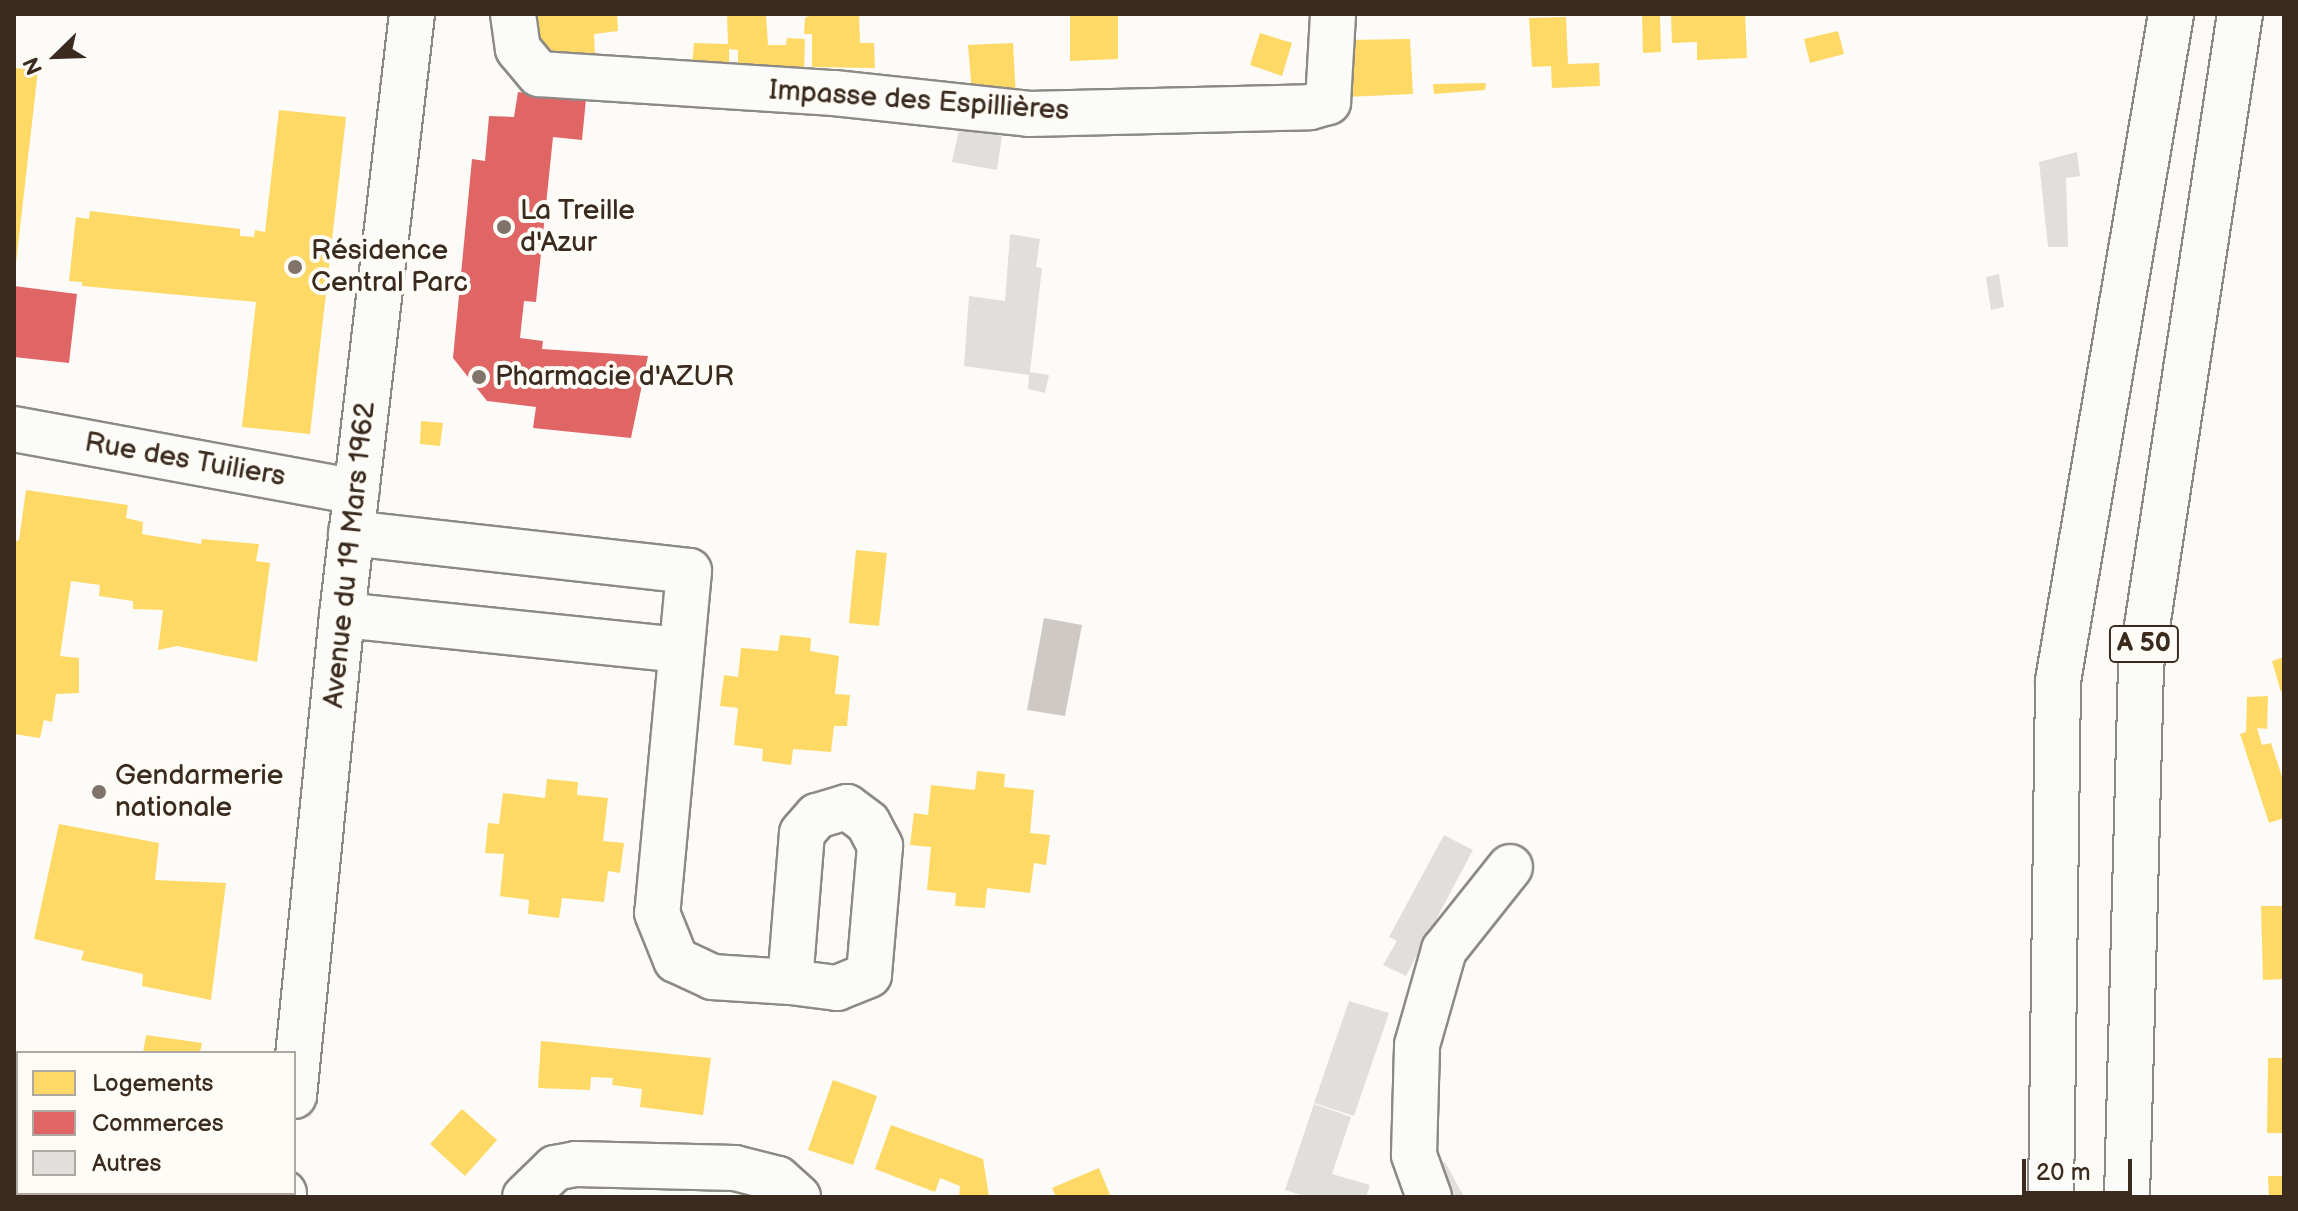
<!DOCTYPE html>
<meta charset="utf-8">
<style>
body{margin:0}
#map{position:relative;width:2298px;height:1211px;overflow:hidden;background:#fcfbf8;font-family:"Balsamiq Sans",sans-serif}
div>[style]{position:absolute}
.water>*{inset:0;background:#cec9c4}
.homes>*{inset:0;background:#ffd966}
.shops>*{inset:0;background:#e06666}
.building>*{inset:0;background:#e0dfdc}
.roads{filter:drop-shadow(2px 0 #8d8985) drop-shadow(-2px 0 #8d8985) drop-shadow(0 2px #8d8985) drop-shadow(0 -2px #8d8985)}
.minor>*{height:44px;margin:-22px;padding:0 22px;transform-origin:22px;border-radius:22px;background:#fbfbf9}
.major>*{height:44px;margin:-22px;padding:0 22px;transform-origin:22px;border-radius:22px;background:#fbfbf9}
.highway>*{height:44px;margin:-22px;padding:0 22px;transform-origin:22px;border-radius:22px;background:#fbfbf9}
.dots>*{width:22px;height:22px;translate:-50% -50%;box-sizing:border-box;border:4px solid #fdfcf7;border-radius:50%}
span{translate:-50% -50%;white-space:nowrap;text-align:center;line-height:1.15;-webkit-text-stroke:8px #fdfcf7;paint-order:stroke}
.shield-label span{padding:2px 6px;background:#fdfcf7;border:2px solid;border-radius:6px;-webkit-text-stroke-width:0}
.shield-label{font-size:26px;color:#3b2a1e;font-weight:700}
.street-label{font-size:28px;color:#3b2a1e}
.poi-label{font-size:28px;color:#3b2a1e}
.left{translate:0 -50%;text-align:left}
.frame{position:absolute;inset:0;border:16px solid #3b2a1e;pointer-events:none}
.legend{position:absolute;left:16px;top:1051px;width:280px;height:144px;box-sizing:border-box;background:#fdfcf7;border:2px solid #afa8a0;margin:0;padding:10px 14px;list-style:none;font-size:24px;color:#3b2a1e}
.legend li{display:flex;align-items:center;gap:16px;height:40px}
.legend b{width:40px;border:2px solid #afa8a0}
.north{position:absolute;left:16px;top:16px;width:80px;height:80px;-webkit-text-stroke:6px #fdfcf7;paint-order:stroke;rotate:247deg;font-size:22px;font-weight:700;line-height:32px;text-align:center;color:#3b2a1e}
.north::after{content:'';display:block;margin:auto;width:28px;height:36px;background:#3b2a1e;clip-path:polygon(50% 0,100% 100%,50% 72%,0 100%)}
.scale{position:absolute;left:2022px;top:1159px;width:110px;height:36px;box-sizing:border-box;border:4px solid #3b2a1e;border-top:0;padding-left:10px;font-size:24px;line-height:28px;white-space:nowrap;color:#3b2a1e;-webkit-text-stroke:6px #fdfcf7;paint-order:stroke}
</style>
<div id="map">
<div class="water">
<div style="clip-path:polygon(1044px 618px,1082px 625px,1065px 716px,1027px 710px)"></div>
</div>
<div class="homes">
<div style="clip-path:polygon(531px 14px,617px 14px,618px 31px,594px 34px,595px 55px,553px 51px,544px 45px)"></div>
<div style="clip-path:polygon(727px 14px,766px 14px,768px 45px,786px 45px,787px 38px,805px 39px,804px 77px,738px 71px,738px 50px,729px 49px,729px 70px,692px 66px,694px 43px,728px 44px)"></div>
<div style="clip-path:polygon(812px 14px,859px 14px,860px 43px,874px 43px,875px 68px,812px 67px,812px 34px,804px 34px,805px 18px)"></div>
<div style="clip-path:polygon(1070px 14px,1118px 14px,1118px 59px,1070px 61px)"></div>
<div style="clip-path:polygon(1642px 14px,1660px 14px,1661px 52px,1643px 53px)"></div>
<div style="clip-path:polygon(1671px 14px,1745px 14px,1747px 58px,1697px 60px,1697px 42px,1672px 43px)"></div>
<div style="clip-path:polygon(1566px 17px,1568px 64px,1599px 63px,1600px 86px,1552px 88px,1551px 66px,1532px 67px,1529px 18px)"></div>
<div style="clip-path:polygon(1838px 31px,1844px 54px,1810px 63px,1804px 39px)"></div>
<div style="clip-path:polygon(1260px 33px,1292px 43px,1282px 76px,1250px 65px)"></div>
<div style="clip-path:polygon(1410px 39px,1413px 94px,1345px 97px,1345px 40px)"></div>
<div style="clip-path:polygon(1013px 43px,1016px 98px,972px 93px,968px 45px)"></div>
<div style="clip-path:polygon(14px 68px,38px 70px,16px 263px,14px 263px)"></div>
<div style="clip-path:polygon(1486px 83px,1485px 90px,1434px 94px,1433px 84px)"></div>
<div style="clip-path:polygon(279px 110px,346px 117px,310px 434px,242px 427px,256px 302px,82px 286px,82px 282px,69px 281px,76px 217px,89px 219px,90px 211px,240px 229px,240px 236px,254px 237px,255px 230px,265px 232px)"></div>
<div style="clip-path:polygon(421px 421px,443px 423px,440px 446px,420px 444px)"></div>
<div style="clip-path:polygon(26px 490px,128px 505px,126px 518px,143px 522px,142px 534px,201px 544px,202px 539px,259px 544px,256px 561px,270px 563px,257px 662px,177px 646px,158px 650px,163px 610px,133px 609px,133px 601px,99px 596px,100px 585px,71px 581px,60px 656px,79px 658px,79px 693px,56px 694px,52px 722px,44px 720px,40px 738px,14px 734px,14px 542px,19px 540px)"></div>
<div style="clip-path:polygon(856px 550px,887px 553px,879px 626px,849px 623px)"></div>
<div style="clip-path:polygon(780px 635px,811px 638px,810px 651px,839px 656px,835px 694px,850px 695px,847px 726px,834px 726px,831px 752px,793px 749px,791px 765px,762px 761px,763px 749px,734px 745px,738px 708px,720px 706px,724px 675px,738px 677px,741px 648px,778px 651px)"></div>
<div style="clip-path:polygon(2284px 657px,2284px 691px,2281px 692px,2272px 661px)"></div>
<div style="clip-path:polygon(2268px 696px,2267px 729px,2257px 728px,2262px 745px,2271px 743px,2284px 783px,2284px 818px,2269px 823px,2240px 734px,2246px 732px,2247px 697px)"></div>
<div style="clip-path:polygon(977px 771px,1005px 774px,1004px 787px,1034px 790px,1030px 833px,1050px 835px,1046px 865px,1034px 863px,1030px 893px,987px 888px,985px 908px,955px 906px,956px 893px,927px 890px,931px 847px,910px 845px,914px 813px,928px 815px,931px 785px,975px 790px)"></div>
<div style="clip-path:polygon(547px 779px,578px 782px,577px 795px,608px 798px,603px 841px,624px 843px,620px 873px,608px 871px,604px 902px,562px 898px,559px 918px,528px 914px,529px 900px,500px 896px,504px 854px,485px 853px,488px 823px,499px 824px,503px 793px,545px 798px)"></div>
<div style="clip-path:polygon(59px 824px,159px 843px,155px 880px,226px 883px,211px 1000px,142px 986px,143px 974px,81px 960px,84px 951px,34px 939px)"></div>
<div style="clip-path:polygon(2261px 906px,2284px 906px,2284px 979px,2263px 980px)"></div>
<div style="clip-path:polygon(146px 1035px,202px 1043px,200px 1053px,143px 1053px)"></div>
<div style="clip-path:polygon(541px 1041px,711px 1058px,703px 1115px,640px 1107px,642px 1089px,612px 1085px,613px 1078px,591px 1077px,590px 1090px,538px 1088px)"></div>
<div style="clip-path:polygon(2268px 1058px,2284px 1058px,2284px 1133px,2267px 1133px)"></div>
<div style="clip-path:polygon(833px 1080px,877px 1096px,853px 1165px,808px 1150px)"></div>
<div style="clip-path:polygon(462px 1109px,497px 1140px,465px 1176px,430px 1144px)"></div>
<div style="clip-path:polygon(891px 1125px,983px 1159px,989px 1196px,959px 1197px,960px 1186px,940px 1178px,935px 1192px,875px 1169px)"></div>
<div style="clip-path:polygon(1099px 1168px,1111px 1197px,1056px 1197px,1052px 1188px)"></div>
<div style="clip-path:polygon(2268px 1176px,2284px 1176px,2284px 1197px,2269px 1197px)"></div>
<div style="clip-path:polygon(124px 1193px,181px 1193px,123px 1197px)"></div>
</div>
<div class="shops">
<div style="clip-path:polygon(518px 92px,586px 99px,582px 140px,553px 137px,536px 302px,524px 301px,520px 338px,543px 341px,542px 349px,648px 356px,631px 438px,533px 428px,536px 407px,487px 401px,453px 358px,472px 159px,485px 161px,489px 116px,514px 117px)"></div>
<div style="clip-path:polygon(14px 286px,77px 294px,69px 363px,14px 357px)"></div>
</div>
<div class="building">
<div style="clip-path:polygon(961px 120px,980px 122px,980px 132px,1002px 136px,997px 170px,952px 162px)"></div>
<div style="clip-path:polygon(2077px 152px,2080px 176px,2066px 178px,2068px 247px,2048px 247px,2039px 162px)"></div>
<div style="clip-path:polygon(1010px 234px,1040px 239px,1036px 267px,1042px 268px,1030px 372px,1049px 375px,1045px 393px,1028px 389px,1029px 375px,964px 366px,969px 296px,1005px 301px)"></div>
<div style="clip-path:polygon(1999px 274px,2004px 307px,1991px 310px,1986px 277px)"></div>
<div style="clip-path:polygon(1444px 835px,1473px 850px,1406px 976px,1383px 965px,1397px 941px,1389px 937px)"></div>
<div style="clip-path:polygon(1349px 1001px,1389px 1013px,1354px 1116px,1314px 1103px)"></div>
<div style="clip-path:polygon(1314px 1104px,1351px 1117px,1332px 1174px,1370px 1185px,1366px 1197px,1307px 1197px,1285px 1190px)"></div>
<div style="clip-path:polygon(1445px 1162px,1463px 1195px,1460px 1197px,1445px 1197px,1430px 1170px)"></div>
</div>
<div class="roads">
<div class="minor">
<div style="left:513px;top:14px;width:35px;rotate:82deg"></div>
<div style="left:518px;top:49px;width:33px;rotate:50deg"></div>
<div style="left:539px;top:74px;width:296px;rotate:3.7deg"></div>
<div style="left:834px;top:93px;width:196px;rotate:6.1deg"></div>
<div style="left:1029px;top:114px;width:281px;rotate:-1.4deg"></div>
<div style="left:1310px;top:107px;width:19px;rotate:-16deg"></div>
<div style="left:1328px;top:102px;width:88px;rotate:-86.7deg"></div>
<div style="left:14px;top:429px;width:348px;rotate:10.4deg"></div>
<div style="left:351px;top:533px;width:340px;rotate:6.4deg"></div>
<div style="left:689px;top:571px;width:343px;rotate:95.3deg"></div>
<div style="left:657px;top:913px;width:51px;rotate:68deg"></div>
<div style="left:676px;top:960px;width:40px;rotate:25deg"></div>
<div style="left:712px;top:977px;width:78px;rotate:3.7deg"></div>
<div style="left:790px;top:982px;width:149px;rotate:-85.4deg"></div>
<div style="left:802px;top:833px;width:23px;rotate:-49deg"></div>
<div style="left:817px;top:816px;width:31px;rotate:-17deg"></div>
<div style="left:847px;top:807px;width:26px;rotate:37deg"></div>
<div style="left:868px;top:823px;width:26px;rotate:62deg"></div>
<div style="left:880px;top:846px;width:129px;rotate:94.9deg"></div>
<div style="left:869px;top:975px;width:35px;rotate:158deg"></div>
<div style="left:837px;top:988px;width:47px;rotate:-172.7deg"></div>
<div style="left:342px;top:615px;width:341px;rotate:5.9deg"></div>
<div style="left:525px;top:1197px;width:42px;rotate:-44deg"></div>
<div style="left:555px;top:1168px;width:21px;rotate:-11deg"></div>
<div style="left:576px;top:1164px;width:159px;rotate:1.4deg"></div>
<div style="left:735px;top:1168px;width:44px;rotate:14.3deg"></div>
<div style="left:778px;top:1179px;width:27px;rotate:42deg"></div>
<div style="left:1429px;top:1197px;width:45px;rotate:-109.7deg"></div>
<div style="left:1414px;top:1155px;width:110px;rotate:-88.4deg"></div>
<div style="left:1417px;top:1045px;width:99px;rotate:-74.1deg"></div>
<div style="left:1444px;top:950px;width:106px;rotate:-51.5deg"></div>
</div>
<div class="major">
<div style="left:294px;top:1096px;width:483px;rotate:-84.3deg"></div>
<div style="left:342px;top:615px;width:605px;rotate:-83.36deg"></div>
<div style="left:284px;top:1197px;width:4px;rotate:-90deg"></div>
</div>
<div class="highway">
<div style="left:2051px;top:1197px;width:516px;rotate:-89.22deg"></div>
<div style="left:2058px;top:681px;width:677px;rotate:-80.38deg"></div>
<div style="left:2127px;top:1197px;width:531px;rotate:-88.49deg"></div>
<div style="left:2141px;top:666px;width:659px;rotate:-81.37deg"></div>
</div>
</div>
<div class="dots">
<div style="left:504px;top:227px;background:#7f736a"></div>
<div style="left:295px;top:267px;background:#7f736a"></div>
<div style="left:479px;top:377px;background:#7f736a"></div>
<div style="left:99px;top:792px;background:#7f736a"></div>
</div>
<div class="shield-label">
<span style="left:2144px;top:644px">A 50</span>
</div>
<div class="street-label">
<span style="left:919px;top:101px;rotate:4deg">Impasse des Espillières</span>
<span style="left:185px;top:460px;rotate:10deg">Rue des Tuiliers</span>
<span style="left:350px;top:555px;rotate:-84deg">Avenue du 19 Mars 1962</span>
</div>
<div class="poi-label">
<span class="left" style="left:520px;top:227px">La Treille<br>d'Azur</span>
<span class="left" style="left:311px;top:267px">Résidence<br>Central Parc</span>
<span class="left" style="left:495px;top:377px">Pharmacie d'AZUR</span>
<span class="left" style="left:115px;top:792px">Gendarmerie<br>nationale</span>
</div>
<div class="frame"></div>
<ul class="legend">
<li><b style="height:22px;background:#ffd966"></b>Logements</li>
<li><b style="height:22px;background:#e06666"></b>Commerces</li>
<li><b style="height:22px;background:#e0dfdc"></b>Autres</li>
</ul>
<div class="north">N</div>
<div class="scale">20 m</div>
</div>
